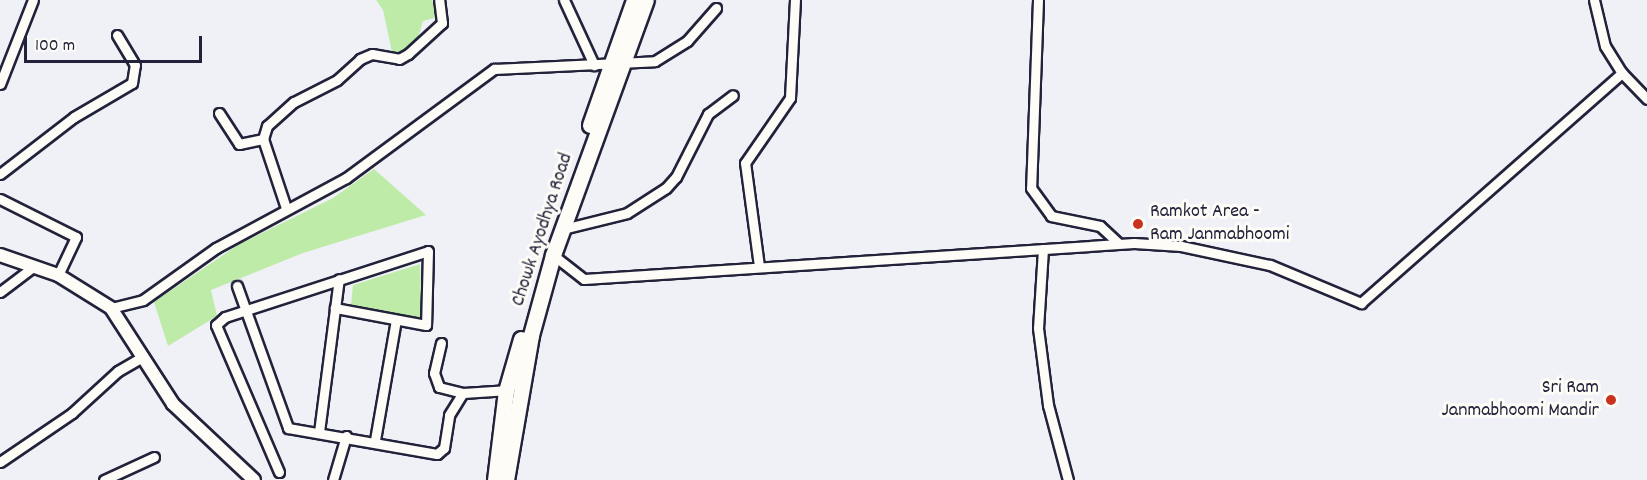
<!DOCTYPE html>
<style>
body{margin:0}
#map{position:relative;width:1647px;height:480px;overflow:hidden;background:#f0f1f7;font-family:Dekko,sans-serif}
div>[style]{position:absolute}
.green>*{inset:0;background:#bfeba8}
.roads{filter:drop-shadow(2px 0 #22223b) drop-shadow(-2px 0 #22223b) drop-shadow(0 2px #22223b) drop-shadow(0 -2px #22223b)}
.minor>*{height:9px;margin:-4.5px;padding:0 4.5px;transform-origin:4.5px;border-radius:4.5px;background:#fdfcf7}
.tertiary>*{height:12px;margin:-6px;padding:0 6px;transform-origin:6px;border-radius:6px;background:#fdfcf7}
.primary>*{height:15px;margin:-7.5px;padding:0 7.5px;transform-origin:7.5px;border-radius:7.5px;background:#fdfcf7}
.dots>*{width:16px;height:16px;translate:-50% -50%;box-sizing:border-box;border:3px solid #fdfcf7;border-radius:50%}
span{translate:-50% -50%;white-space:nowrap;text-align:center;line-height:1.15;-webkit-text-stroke:6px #fdfcf7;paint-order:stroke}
.poi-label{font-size:20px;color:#22223b}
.left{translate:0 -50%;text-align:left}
.right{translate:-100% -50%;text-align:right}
.street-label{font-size:20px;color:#22223b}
.scale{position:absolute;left:24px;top:36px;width:178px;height:27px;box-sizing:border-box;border:3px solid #22223b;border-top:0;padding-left:8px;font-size:18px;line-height:21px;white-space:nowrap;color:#22223b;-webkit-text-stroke:4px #fdfcf7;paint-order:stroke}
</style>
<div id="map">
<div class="green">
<div style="clip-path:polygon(376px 0,432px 0,438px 17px,423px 21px,418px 38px,400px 53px,392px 52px,383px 10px)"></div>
<div style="clip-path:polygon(374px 169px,426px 215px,303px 253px,211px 290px,217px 316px,168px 346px,154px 302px,238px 245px,333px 198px)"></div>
<div style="clip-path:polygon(420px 264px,422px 321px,351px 305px,353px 285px)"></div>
</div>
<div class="roads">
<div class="minor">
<div style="left:564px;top:0;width:72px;rotate:65.2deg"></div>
<div style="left:1038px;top:0;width:188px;rotate:92.1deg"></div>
<div style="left:1031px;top:188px;width:34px;rotate:54deg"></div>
<div style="left:1051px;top:216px;width:50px;rotate:11.5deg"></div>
<div style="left:1100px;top:226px;width:25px;rotate:43deg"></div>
<div style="left:1594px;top:0;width:47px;rotate:76.6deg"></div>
<div style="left:1605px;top:46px;width:32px;rotate:58deg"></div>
<div style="left:1622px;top:73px;width:36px;rotate:46deg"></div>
<div style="left:0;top:84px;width:90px;rotate:-68.6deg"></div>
<div style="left:219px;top:113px;width:37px;rotate:57deg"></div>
<div style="left:239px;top:144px;width:25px;rotate:-12deg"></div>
<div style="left:0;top:174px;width:93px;rotate:-37.6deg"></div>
<div style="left:74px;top:117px;width:67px;rotate:-30.4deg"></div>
<div style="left:132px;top:83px;width:18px;rotate:-81deg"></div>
<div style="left:135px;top:65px;width:35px;rotate:-121deg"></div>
<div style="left:0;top:199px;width:85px;rotate:26.6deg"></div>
<div style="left:76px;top:237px;width:42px;rotate:115.3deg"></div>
<div style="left:286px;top:208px;width:73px;rotate:-108.4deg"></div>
<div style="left:263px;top:139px;width:14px;rotate:-73deg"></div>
<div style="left:267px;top:126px;width:36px;rotate:-42deg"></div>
<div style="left:294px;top:102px;width:48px;rotate:-27.1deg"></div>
<div style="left:337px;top:80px;width:31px;rotate:-42deg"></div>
<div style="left:360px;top:59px;width:13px;rotate:-23deg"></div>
<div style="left:372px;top:54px;width:27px;rotate:10deg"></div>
<div style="left:399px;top:59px;width:10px;rotate:-29deg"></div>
<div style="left:408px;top:54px;width:46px;rotate:-42.4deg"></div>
<div style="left:442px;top:23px;width:23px;rotate:-97deg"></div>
<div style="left:563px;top:229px;width:66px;rotate:-14deg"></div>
<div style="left:627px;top:213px;width:46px;rotate:-32.7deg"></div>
<div style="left:666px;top:188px;width:15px;rotate:-48deg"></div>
<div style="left:676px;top:177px;width:71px;rotate:-63.1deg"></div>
<div style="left:708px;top:114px;width:31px;rotate:-37deg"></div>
<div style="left:1043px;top:249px;width:79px;rotate:93.6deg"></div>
<div style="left:1038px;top:328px;width:78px;rotate:82.6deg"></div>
<div style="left:1048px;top:405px;width:78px;rotate:75.1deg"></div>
<div style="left:553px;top:255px;width:39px;rotate:38deg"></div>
<div style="left:584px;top:279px;width:551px;rotate:-3.74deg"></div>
<div style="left:1134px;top:243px;width:47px;rotate:3.7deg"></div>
<div style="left:1181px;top:246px;width:91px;rotate:12.1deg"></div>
<div style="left:1270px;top:265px;width:99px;rotate:22.7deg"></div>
<div style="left:1361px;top:303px;width:348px;rotate:-41.4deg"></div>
<div style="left:759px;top:266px;width:104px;rotate:-97.7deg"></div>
<div style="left:745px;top:163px;width:79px;rotate:-55.3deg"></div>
<div style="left:790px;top:98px;width:98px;rotate:-87.1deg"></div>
<div style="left:237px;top:286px;width:151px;rotate:70.2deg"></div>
<div style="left:288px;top:428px;width:151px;rotate:9.9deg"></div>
<div style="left:437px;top:454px;width:9px;rotate:-41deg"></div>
<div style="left:444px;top:448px;width:33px;rotate:-81deg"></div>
<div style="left:449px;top:415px;width:26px;rotate:-58deg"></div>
<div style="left:0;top:292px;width:41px;rotate:-37.1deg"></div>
<div style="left:111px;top:308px;width:33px;rotate:-14deg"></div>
<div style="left:143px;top:300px;width:90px;rotate:-35.5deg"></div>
<div style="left:216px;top:248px;width:148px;rotate:-28.3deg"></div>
<div style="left:346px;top:178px;width:184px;rotate:-36.4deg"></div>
<div style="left:494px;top:69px;width:161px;rotate:-2.8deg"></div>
<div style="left:655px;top:61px;width:38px;rotate:-32deg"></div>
<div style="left:687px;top:41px;width:44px;rotate:-48.7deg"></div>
<div style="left:441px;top:343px;width:31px;rotate:103deg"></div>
<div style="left:434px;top:373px;width:15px;rotate:70deg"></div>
<div style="left:439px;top:387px;width:25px;rotate:14deg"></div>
<div style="left:463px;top:393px;width:46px;rotate:-3.7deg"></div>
<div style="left:319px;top:432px;width:154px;rotate:-82.6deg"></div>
<div style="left:375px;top:440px;width:122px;rotate:-80.1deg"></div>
<div style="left:0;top:462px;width:87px;rotate:-34.2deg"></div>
<div style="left:72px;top:413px;width:62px;rotate:-42.4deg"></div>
<div style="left:118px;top:371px;width:28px;rotate:-30deg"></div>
<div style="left:279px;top:472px;width:160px;rotate:-113.2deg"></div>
<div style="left:216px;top:325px;width:12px;rotate:-42deg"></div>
<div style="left:225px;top:317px;width:213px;rotate:-18deg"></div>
<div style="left:428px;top:251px;width:74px;rotate:91.5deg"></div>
<div style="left:426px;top:325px;width:93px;rotate:-169.4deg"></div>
<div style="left:104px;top:480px;width:55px;rotate:-24.7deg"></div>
<div style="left:333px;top:480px;width:46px;rotate:-73.5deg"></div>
</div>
<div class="tertiary">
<div style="left:0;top:255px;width:61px;rotate:19deg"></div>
<div style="left:58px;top:275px;width:62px;rotate:31.9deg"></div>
<div style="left:111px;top:308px;width:114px;rotate:57.1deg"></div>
<div style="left:173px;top:404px;width:111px;rotate:43.2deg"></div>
</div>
<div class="primary">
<div style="left:590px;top:125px;width:133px;rotate:-70.6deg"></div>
<div style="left:495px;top:480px;width:90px;rotate:-83deg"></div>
<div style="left:506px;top:391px;width:54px;rotate:-73.9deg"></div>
<div style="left:506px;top:480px;width:147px;rotate:-80.2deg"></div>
<div style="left:531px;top:335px;width:83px;rotate:-74.6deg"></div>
<div style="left:553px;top:255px;width:271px;rotate:-70deg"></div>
</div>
</div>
<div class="dots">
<div style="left:1138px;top:224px;background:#c8321e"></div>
<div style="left:1611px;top:400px;background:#c8321e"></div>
</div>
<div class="poi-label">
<span class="left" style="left:1150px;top:224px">Ramkot Area -<br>Ram Janmabhoomi</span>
<span class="right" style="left:1599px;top:400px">Sri Ram<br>Janmabhoomi Mandir</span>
</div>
<div class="street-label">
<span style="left:543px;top:230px;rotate:-72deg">Chowk Ayodhya Road</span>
</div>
<div class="scale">100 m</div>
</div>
